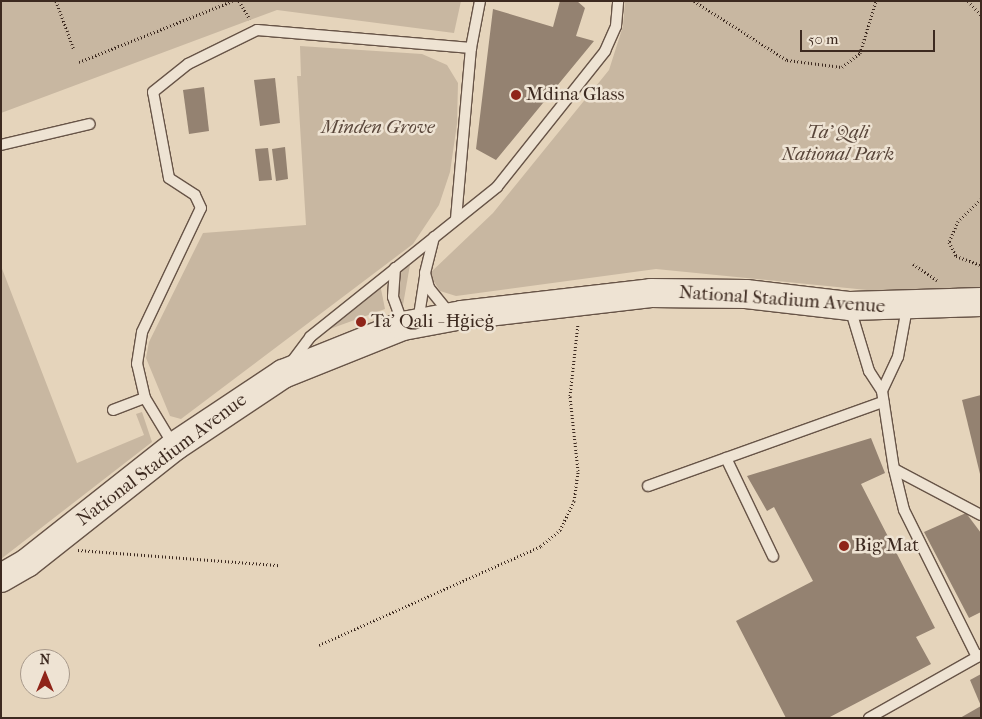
<!DOCTYPE html>
<meta charset="utf-8">
<style>
body{margin:0}
#map{position:relative;width:982px;height:719px;overflow:hidden;background:#e5d4bb;font-family:"IM FELL French Canon",serif}
div>[style]{position:absolute}
.green>*{inset:0;background:#c8b7a1}
.building>*{inset:0;background:#948271}
.path>*{height:3px;margin-top:-1.5px;transform-origin:0;background:repeating-linear-gradient(90deg,#3d2a20 0 1px,transparent 0 3.5px)}
.roads{filter:drop-shadow(1px 0 #675447) drop-shadow(-1px 0 #675447) drop-shadow(0 1px #675447) drop-shadow(0 -1px #675447)}
.service>*{height:10px;margin:-5px;padding:0 5px;transform-origin:5px;border-radius:5px;background:#eee3d3}
.secondary>*{height:28px;margin:-14px;padding:0 14px;transform-origin:14px;border-radius:14px;background:#eee3d3}
.dots>*{width:14px;height:14px;translate:-50% -50%;box-sizing:border-box;border:2px solid #eee3d3;border-radius:50%}
span{translate:-50% -50%;white-space:nowrap;text-align:center;line-height:1.15;-webkit-text-stroke:5px #eee3d3;paint-order:stroke}
.poi-label{font-size:19px;color:#3d2a20}
.left{translate:0 -50%;text-align:left}
.park-label{font-size:19px;color:#59463a;font-style:italic}
.street-label{font-size:19px;color:#3d2a20}
.frame{position:absolute;inset:0;border:2px solid #3d2a20;pointer-events:none}
.north{position:absolute;left:20px;top:649px;width:50px;height:50px;box-sizing:border-box;background:#eee3d3;border:1px solid #a7998b;border-radius:50%;rotate:0deg;font-size:14px;font-weight:700;line-height:20px;text-align:center;color:#3d2a20}
.north::after{content:'';display:block;margin:auto;width:18px;height:22px;background:#8f2418;clip-path:polygon(50% 0,100% 100%,50% 72%,0 100%)}
.scale{position:absolute;left:800px;top:30px;width:135px;height:22px;box-sizing:border-box;border:2px solid #3d2a20;border-top:0;padding-left:6px;font-size:15px;line-height:18px;white-space:nowrap;color:#3d2a20;-webkit-text-stroke:4px #eee3d3;paint-order:stroke}
</style>
<div id="map">
<div class="green">
<div style="clip-path:polygon(1px 1px,461px 1px,454px 33px,277px 10px,1px 113px)"></div>
<div style="clip-path:polygon(625px 1px,981px 1px,981px 287px,907px 294px,656px 269px,456px 296px,440px 291px,429px 274px,493px 213px,609px 70px,623px 26px)"></div>
<div style="clip-path:polygon(300px 46px,422px 54px,447px 65px,458px 83px,457px 124px,450px 172px,439px 205px,413px 244px,181px 419px,170px 416px,146px 358px,149px 342px,203px 233px,306px 225px,297px 76px,301px 76px)"></div>
<div style="clip-path:polygon(411px 259px,403px 305px,397px 299px,397px 273px)"></div>
<div style="clip-path:polygon(1px 266px,77px 463px,144px 435px,136px 414px,142px 412px,152px 442px,1px 559px)"></div>
<div style="clip-path:polygon(380px 284px,385px 309px,316px 334px)"></div>
</div>
<div class="building">
<div style="clip-path:polygon(560px 1px,577px 1px,585px 8px,576px 36px,594px 41px,496px 160px,476px 149px,493px 9px,553px 27px)"></div>
<div style="clip-path:polygon(275px 78px,280px 123px,260px 126px,254px 80px)"></div>
<div style="clip-path:polygon(204px 87px,209px 131px,189px 134px,183px 90px)"></div>
<div style="clip-path:polygon(285px 147px,288px 179px,276px 181px,272px 149px)"></div>
<div style="clip-path:polygon(268px 148px,272px 180px,259px 181px,255px 149px)"></div>
<div style="clip-path:polygon(981px 395px,981px 474px,980px 474px,962px 400px)"></div>
<div style="clip-path:polygon(871px 438px,885px 473px,861px 484px,935px 628px,916px 637px,931px 664px,828px 718px,786px 718px,736px 621px,813px 581px,774px 507px,767px 511px,747px 476px)"></div>
<div style="clip-path:polygon(966px 513px,981px 533px,981px 612px,969px 618px,924px 532px)"></div>
<div style="clip-path:polygon(981px 674px,981px 706px,970px 680px)"></div>
<div style="clip-path:polygon(981px 706px,981px 718px,960px 718px)"></div>
</div>
<div class="path">
<div style="left:56px;top:1px;width:52px;rotate:69.8deg"></div>
<div style="left:239px;top:1px;width:21px;rotate:59deg"></div>
<div style="left:694px;top:1px;width:110px;rotate:32.4deg"></div>
<div style="left:787px;top:60px;width:55px;rotate:7.3deg"></div>
<div style="left:842px;top:67px;width:23px;rotate:-38deg"></div>
<div style="left:860px;top:53px;width:54px;rotate:-72.9deg"></div>
<div style="left:968px;top:1px;width:19px;rotate:47deg"></div>
<div style="left:79px;top:62px;width:165px;rotate:-21.7deg"></div>
<div style="left:981px;top:199px;width:32px;rotate:136deg"></div>
<div style="left:958px;top:221px;width:23px;rotate:113deg"></div>
<div style="left:949px;top:242px;width:16px;rotate:63deg"></div>
<div style="left:956px;top:256px;width:27px;rotate:20deg"></div>
<div style="left:913px;top:264px;width:29px;rotate:34deg"></div>
<div style="left:78px;top:550px;width:202px;rotate:4.3deg"></div>
<div style="left:319px;top:645px;width:243px;rotate:-24deg"></div>
<div style="left:541px;top:546px;width:25px;rotate:-40deg"></div>
<div style="left:560px;top:530px;width:32px;rotate:-64deg"></div>
<div style="left:574px;top:501px;width:30px;rotate:-82deg"></div>
<div style="left:578px;top:471px;width:75px;rotate:-96.1deg"></div>
<div style="left:570px;top:396px;width:72px;rotate:-83.7deg"></div>
</div>
<div class="roads">
<div class="service">
<div style="left:1px;top:145px;width:91px;rotate:-13.3deg"></div>
<div style="left:456px;top:219px;width:172px;rotate:-85deg"></div>
<div style="left:434px;top:237px;width:37px;rotate:104deg"></div>
<div style="left:425px;top:273px;width:16px;rotate:75deg"></div>
<div style="left:429px;top:288px;width:35px;rotate:51deg"></div>
<div style="left:395px;top:268px;width:29px;rotate:94deg"></div>
<div style="left:393px;top:297px;width:30px;rotate:70deg"></div>
<div style="left:850px;top:308px;width:66px;rotate:73.2deg"></div>
<div style="left:869px;top:371px;width:24px;rotate:57deg"></div>
<div style="left:882px;top:391px;width:79px;rotate:81.3deg"></div>
<div style="left:894px;top:469px;width:98px;rotate:27.9deg"></div>
<div style="left:418px;top:322px;width:46px;rotate:-81.2deg"></div>
<div style="left:290px;top:364px;width:34px;rotate:-53deg"></div>
<div style="left:310px;top:337px;width:240px;rotate:-38.7deg"></div>
<div style="left:497px;top:187px;width:174px;rotate:-51.5deg"></div>
<div style="left:605px;top:51px;width:27px;rotate:-66deg"></div>
<div style="left:616px;top:26px;width:25px;rotate:-85deg"></div>
<div style="left:882px;top:391px;width:38px;rotate:-65deg"></div>
<div style="left:898px;top:357px;width:50px;rotate:-79.6deg"></div>
<div style="left:113px;top:410px;width:34px;rotate:-21deg"></div>
<div style="left:174px;top:446px;width:56px;rotate:-121.1deg"></div>
<div style="left:145px;top:398px;width:35px;rotate:-103deg"></div>
<div style="left:137px;top:364px;width:32px;rotate:-81deg"></div>
<div style="left:142px;top:332px;width:137px;rotate:-64.6deg"></div>
<div style="left:201px;top:208px;width:14px;rotate:-115deg"></div>
<div style="left:195px;top:195px;width:31px;rotate:-147deg"></div>
<div style="left:169px;top:178px;width:87px;rotate:-100.5deg"></div>
<div style="left:153px;top:92px;width:45px;rotate:-38.7deg"></div>
<div style="left:188px;top:64px;width:77px;rotate:-26.2deg"></div>
<div style="left:257px;top:30px;width:215px;rotate:4.8deg"></div>
<div style="left:471px;top:48px;width:48px;rotate:-79.2deg"></div>
<div style="left:726px;top:458px;width:109px;rotate:64.4deg"></div>
<div style="left:894px;top:469px;width:42px;rotate:76.3deg"></div>
<div style="left:904px;top:510px;width:164px;rotate:63.6deg"></div>
<div style="left:648px;top:486px;width:250px;rotate:-19.7deg"></div>
<div style="left:869px;top:718px;width:129px;rotate:-29.4deg"></div>
</div>
<div class="secondary">
<div style="left:1px;top:578px;width:30px;rotate:-30deg"></div>
<div style="left:27px;top:563px;width:189px;rotate:-38.3deg"></div>
<div style="left:175px;top:446px;width:130px;rotate:-33.7deg"></div>
<div style="left:283px;top:374px;width:129px;rotate:-21.8deg"></div>
<div style="left:403px;top:326px;width:60px;rotate:-10.6deg"></div>
<div style="left:462px;top:315px;width:190px;rotate:-6.6deg"></div>
<div style="left:651px;top:293px;width:95px;rotate:0.6deg"></div>
<div style="left:746px;top:294px;width:105px;rotate:6.6deg"></div>
<div style="left:850px;top:306px;width:131px;rotate:-1.7deg"></div>
</div>
</div>
<div class="dots">
<div style="left:516px;top:95px;background:#8f2418"></div>
<div style="left:361px;top:322px;background:#8f2418"></div>
<div style="left:844px;top:546px;background:#8f2418"></div>
</div>
<div class="poi-label">
<span class="left" style="left:526px;top:95px">Mdina Glass</span>
<span class="left" style="left:371px;top:322px">Ta' Qali - Ħġieġ</span>
<span class="left" style="left:854px;top:546px">Big Mat</span>
</div>
<div class="park-label">
<span style="left:378px;top:128px">Minden Grove</span>
<span style="left:838px;top:144px">Ta' Qali<br>National Park</span>
</div>
<div class="street-label">
<span style="left:782px;top:300px;rotate:4deg">National Stadium Avenue</span>
<span style="left:162px;top:460px;rotate:-37deg">National Stadium Avenue</span>
</div>
<div class="frame"></div>
<div class="north">N</div>
<div class="scale">50 m</div>
</div>
